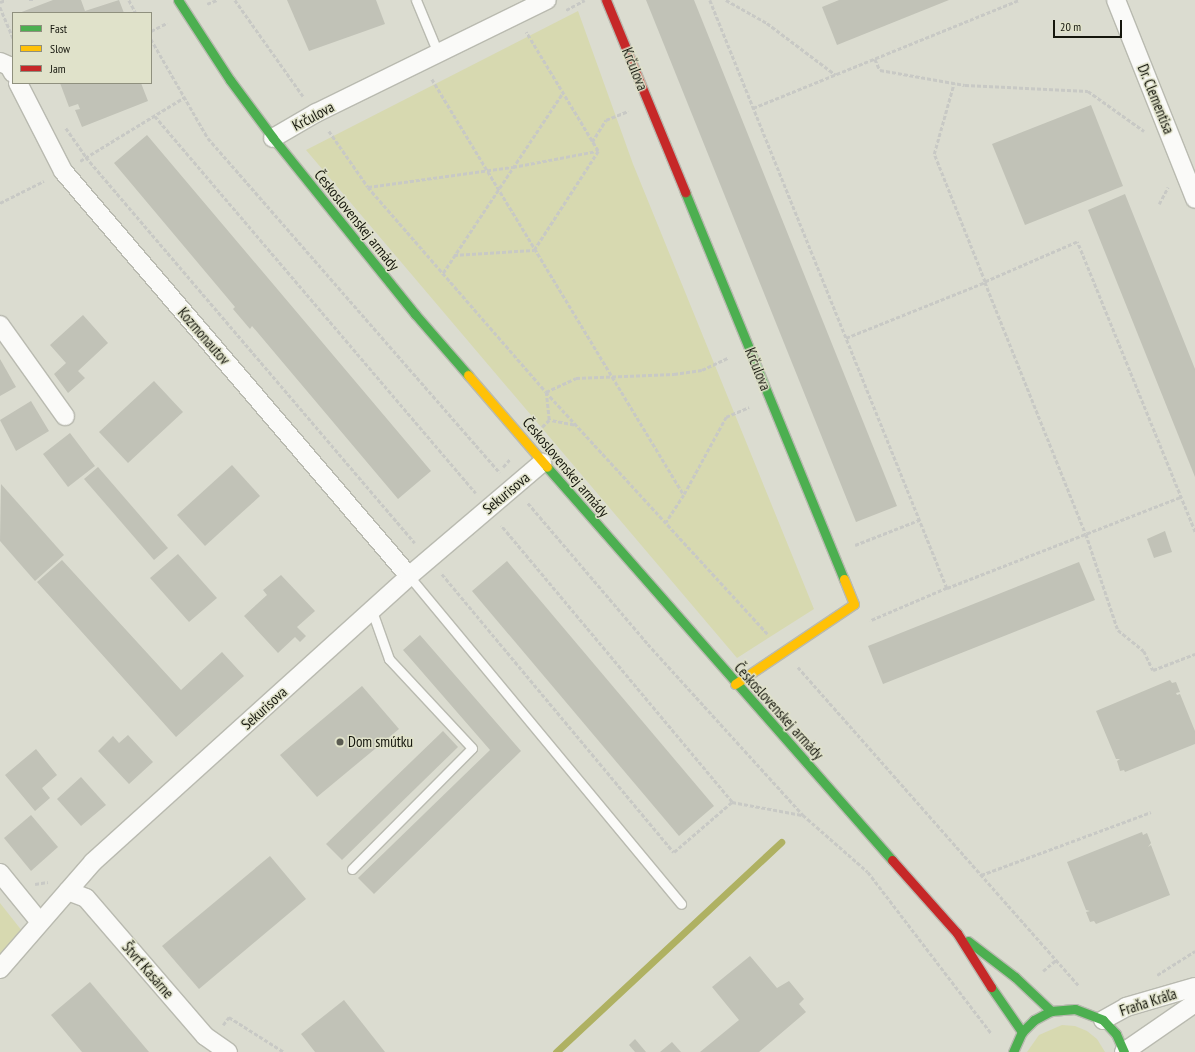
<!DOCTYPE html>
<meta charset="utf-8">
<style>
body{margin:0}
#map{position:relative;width:1195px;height:1052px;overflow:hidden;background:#dbdcd0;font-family:"PT Sans Narrow",sans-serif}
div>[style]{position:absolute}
.green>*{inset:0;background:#d7d9b0}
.stream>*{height:7px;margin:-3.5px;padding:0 3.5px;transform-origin:3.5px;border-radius:3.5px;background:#afb162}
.building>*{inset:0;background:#c1c2b7}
.path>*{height:2.5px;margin-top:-1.25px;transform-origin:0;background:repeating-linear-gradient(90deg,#c8c9c5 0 4px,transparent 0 6px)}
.roads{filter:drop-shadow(1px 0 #b9bab0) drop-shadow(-1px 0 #b9bab0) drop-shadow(0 1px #b9bab0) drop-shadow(0 -1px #b9bab0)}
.lane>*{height:9px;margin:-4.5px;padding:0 4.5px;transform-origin:4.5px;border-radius:4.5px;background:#fafaf8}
.street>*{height:18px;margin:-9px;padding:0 9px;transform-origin:9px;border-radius:9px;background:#fafaf8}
.fast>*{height:9px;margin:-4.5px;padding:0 4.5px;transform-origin:4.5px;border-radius:4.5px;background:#4caf50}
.slow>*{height:9px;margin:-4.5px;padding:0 4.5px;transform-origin:4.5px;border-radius:4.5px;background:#ffc107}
.jam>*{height:9px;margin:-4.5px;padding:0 4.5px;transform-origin:4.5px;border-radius:4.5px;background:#c62828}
.dots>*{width:11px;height:11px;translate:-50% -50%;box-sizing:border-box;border:2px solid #e0e2ca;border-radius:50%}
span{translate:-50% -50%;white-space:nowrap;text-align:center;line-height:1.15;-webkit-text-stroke:3px #e0e2ca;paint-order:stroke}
.street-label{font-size:15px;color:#15160d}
.poi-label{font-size:15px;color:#15160d}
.left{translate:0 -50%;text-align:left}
.legend{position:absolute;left:12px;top:12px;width:140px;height:72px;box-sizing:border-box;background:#e0e2ca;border:1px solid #8f907e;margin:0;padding:5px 7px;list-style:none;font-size:12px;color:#15160d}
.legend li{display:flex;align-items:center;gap:8px;height:20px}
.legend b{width:20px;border:1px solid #8f907e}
.scale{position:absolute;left:1053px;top:20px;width:69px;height:18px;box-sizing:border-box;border:2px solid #15160d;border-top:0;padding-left:5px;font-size:12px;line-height:14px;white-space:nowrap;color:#15160d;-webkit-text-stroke:3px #e0e2ca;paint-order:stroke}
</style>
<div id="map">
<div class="green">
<div style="clip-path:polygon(578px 11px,633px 164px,814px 609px,737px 658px,306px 150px)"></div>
<div style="clip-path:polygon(0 903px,26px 936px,0 965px)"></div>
<div style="clip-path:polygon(1062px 1025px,1075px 1026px,1087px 1031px,1097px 1039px,1105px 1052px,1027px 1052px,1039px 1035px)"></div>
</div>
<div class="stream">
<div style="left:556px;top:1052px;width:308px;rotate:-43deg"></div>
</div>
<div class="building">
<div style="clip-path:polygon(53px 0,81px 0,85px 11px,119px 0,124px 13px,19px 13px)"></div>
<div style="clip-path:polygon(287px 0,376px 0,385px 24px,309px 51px)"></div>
<div style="clip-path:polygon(646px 0,694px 0,897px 506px,856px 522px)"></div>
<div style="clip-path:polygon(839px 0,949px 0,837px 45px,822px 7px)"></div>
<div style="clip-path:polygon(60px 83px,141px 83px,148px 101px,82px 127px,75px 110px,80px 109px,78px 104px,69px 107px)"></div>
<div style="clip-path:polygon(1091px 105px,1123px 186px,1025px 225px,992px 144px)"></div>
<div style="clip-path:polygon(147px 135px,431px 471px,398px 499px,252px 326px,250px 329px,233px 309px,235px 307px,114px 163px)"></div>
<div style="clip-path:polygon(1125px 194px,1195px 369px,1195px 477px,1088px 210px)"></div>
<div style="clip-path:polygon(83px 315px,108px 343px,78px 371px,85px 378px,68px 393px,54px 374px,66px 363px,50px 345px)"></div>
<div style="clip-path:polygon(0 359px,16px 387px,0 396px)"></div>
<div style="clip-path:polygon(154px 381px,183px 412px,128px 463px,99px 432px)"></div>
<div style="clip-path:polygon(31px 401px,49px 431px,16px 451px,0 420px)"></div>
<div style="clip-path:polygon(70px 433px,95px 466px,68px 487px,43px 454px)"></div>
<div style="clip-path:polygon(232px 465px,260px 496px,205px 546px,177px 515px)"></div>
<div style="clip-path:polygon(98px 467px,168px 548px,154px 560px,84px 479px)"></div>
<div style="clip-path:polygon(1px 484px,64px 555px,35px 581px,0 541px)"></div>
<div style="clip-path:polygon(1165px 531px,1172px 552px,1154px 558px,1147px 539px)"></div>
<div style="clip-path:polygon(178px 554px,217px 598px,189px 622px,150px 578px)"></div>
<div style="clip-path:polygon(62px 560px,181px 690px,222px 652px,244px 676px,176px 737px,37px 582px)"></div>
<div style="clip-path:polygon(507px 561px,714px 806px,679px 836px,472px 591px)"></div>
<div style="clip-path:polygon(1079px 562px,1095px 600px,883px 684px,868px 646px)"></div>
<div style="clip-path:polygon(281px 575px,315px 611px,297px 627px,306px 636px,300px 642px,295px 637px,278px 653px,244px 616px,267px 595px,263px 590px)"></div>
<div style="clip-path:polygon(420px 635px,521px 751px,374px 894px,358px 878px,490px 750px,403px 650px)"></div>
<div style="clip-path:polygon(1170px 680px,1172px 683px,1176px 682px,1180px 692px,1176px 693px,1177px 695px,1180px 694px,1195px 731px,1195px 744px,1125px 772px,1124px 770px,1120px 771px,1117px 761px,1120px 759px,1116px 759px,1096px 711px)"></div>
<div style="clip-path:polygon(362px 686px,399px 729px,317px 797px,280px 755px)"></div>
<div style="clip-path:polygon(443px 731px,458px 747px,342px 860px,326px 844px)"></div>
<div style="clip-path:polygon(128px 735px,153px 762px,129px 784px,98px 751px,113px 736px,119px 743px)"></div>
<div style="clip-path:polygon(36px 749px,57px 775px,42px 788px,50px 798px,35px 811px,5px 775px)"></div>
<div style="clip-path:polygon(81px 777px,106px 805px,81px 826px,57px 799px)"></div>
<div style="clip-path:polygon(31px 815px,58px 847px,31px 871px,4px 838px)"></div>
<div style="clip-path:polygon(1142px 832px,1143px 835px,1147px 833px,1151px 843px,1148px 847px,1151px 845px,1170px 895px,1096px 924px,1094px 921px,1090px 922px,1086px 912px,1090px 911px,1086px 910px,1067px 862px)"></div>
<div style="clip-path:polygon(270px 856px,306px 899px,199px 989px,162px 946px)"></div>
<div style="clip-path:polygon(750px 956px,777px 988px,789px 981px,804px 999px,799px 1004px,806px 1012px,759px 1052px,700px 1052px,739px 1020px,712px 987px)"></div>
<div style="clip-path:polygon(90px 982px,149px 1052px,82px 1052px,51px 1015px)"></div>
<div style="clip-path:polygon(344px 1000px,385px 1052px,315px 1052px,301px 1034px)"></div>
<div style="clip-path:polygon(635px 1039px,646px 1052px,635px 1052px,629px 1045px)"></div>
<div style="clip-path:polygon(672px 1042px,681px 1052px,660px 1052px)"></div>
</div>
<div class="path">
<div style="left:29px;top:0;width:6px"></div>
<div style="left:129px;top:0;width:15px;rotate:62deg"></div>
<div style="left:235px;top:0;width:118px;rotate:54.7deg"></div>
<div style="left:710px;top:0;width:634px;rotate:68.05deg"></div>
<div style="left:947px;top:588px;width:84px;rotate:156.8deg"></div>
<div style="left:726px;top:0;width:47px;rotate:29.3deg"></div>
<div style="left:767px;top:23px;width:86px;rotate:37deg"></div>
<div style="left:0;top:2px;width:6px;rotate:-18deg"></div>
<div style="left:207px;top:4px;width:11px;rotate:-22deg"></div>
<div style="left:0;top:7px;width:34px;rotate:67deg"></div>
<div style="left:566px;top:10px;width:21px;rotate:-28deg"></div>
<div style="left:151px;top:31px;width:18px;rotate:-27deg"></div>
<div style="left:151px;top:39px;width:114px;rotate:60.1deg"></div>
<div style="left:208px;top:138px;width:444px;rotate:48.9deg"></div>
<div style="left:875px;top:59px;width:12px;rotate:66deg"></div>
<div style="left:880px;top:70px;width:86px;rotate:10deg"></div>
<div style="left:965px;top:85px;width:123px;rotate:2.8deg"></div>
<div style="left:1088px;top:91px;width:69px;rotate:35.5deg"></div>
<div style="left:432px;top:79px;width:486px;rotate:58.8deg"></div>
<div style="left:684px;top:495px;width:33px;rotate:123deg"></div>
<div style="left:753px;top:108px;width:287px;rotate:-22.1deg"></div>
<div style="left:155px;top:116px;width:495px;rotate:49.6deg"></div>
<div style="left:66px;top:128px;width:35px;rotate:55deg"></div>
<div style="left:86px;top:157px;width:507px;rotate:49.56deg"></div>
<div style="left:329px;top:131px;width:68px;rotate:55.1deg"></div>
<div style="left:368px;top:187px;width:271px;rotate:49deg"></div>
<div style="left:546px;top:392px;width:328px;rotate:47.5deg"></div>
<div style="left:592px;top:142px;width:26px;rotate:-58deg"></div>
<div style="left:606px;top:120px;width:24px;rotate:-22deg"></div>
<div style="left:80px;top:161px;width:123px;rotate:-31.4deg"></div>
<div style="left:368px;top:187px;width:146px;rotate:-7.9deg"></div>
<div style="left:513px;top:167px;width:86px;rotate:-10.8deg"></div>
<div style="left:0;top:203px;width:49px;rotate:-26.6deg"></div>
<div style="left:1159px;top:204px;width:19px;rotate:-62deg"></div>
<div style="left:454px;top:255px;width:80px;rotate:-3.6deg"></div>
<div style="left:534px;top:250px;width:118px;rotate:-57.1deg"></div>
<div style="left:598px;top:151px;width:139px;rotate:-121.2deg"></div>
<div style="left:443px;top:273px;width:215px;rotate:-56.4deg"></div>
<div style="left:846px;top:338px;width:150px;rotate:-21.9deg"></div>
<div style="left:985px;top:282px;width:138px;rotate:-111.7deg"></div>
<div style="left:934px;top:154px;width:74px;rotate:-74.3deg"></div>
<div style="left:574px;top:425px;width:25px;rotate:-169deg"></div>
<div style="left:549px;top:420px;width:28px;rotate:-96deg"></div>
<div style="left:546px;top:392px;width:33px;rotate:-25deg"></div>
<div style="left:576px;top:378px;width:98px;rotate:-2.3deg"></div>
<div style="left:674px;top:374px;width:28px;rotate:-8deg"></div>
<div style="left:702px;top:370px;width:29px;rotate:-25deg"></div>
<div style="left:542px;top:427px;width:10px;rotate:-45deg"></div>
<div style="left:503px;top:467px;width:11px;rotate:-49deg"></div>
<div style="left:684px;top:494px;width:88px;rotate:-61.4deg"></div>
<div style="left:726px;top:417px;width:25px;rotate:-23deg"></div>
<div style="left:528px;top:503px;width:185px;rotate:49.6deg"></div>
<div style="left:648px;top:644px;width:231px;rotate:47.8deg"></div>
<div style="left:803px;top:815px;width:86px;rotate:41.2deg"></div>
<div style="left:868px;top:872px;width:203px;rotate:52.6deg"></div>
<div style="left:1195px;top:532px;width:313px;rotate:-112.1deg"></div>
<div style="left:1077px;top:242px;width:100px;rotate:156.5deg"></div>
<div style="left:985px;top:282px;width:271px;rotate:68.2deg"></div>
<div style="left:1086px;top:534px;width:101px;rotate:71.6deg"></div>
<div style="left:1118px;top:630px;width:33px;rotate:39deg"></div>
<div style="left:1144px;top:651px;width:21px;rotate:65deg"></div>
<div style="left:1153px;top:670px;width:45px;rotate:-20.9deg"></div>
<div style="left:855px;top:545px;width:69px;rotate:-21.3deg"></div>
<div style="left:442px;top:574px;width:362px;rotate:50.2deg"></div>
<div style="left:674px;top:852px;width:77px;rotate:-40.8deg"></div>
<div style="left:732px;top:802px;width:360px;rotate:-129.9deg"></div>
<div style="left:947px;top:588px;width:251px;rotate:-21.3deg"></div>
<div style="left:798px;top:667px;width:425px;rotate:48.6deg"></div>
<div style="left:732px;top:802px;width:71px;rotate:10.5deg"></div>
<div style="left:981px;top:875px;width:181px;rotate:-20.3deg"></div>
<div style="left:35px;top:884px;width:13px;rotate:-9deg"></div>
<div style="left:1043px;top:971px;width:17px;rotate:-40deg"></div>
<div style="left:1157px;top:975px;width:45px;rotate:-32.3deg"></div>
<div style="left:223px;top:1025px;width:10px;rotate:-53deg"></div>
<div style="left:229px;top:1017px;width:65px;rotate:32.5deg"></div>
</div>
<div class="roads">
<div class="lane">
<div style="left:416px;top:0;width:57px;rotate:67.5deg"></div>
<div style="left:409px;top:576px;width:426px;rotate:50.3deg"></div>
<div style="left:352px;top:869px;width:170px;rotate:-45.2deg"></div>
<div style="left:472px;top:748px;width:122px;rotate:-133deg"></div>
<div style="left:389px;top:659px;width:51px;rotate:-109.5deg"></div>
</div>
<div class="street">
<div style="left:1116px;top:0;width:214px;rotate:68.3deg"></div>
<div style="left:0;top:62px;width:10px;rotate:24deg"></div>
<div style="left:9px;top:66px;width:8px;rotate:60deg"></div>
<div style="left:18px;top:83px;width:99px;rotate:62.9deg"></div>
<div style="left:63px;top:171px;width:533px;rotate:49.49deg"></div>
<div style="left:273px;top:138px;width:50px;rotate:-30.2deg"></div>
<div style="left:316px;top:113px;width:257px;rotate:-26.1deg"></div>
<div style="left:0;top:325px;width:112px;rotate:54.5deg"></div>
<div style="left:0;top:873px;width:63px;rotate:50.8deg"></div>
<div style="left:68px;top:891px;width:19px;rotate:21deg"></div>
<div style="left:86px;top:898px;width:182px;rotate:49.2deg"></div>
<div style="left:205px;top:1036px;width:28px;rotate:35deg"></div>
<div style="left:0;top:969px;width:142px;rotate:-49deg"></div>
<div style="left:93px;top:862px;width:426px;rotate:-42.1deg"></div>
<div style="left:409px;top:576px;width:175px;rotate:-40.4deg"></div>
<div style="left:1103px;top:1020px;width:26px;rotate:-29deg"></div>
<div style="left:1126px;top:1007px;width:72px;rotate:-16.2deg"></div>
<div style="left:1124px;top:1052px;width:86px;rotate:-34.6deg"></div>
</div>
<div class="fast">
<div style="left:178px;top:0;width:95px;rotate:57deg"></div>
<div style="left:230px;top:80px;width:72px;rotate:53.4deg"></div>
<div style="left:273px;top:138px;width:226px;rotate:51.1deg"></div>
<div style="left:415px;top:314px;width:81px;rotate:49deg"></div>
<div style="left:685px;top:192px;width:418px;rotate:67.7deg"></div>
<div style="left:547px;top:467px;width:523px;rotate:48.72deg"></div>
<div style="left:968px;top:941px;width:59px;rotate:37.5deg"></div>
<div style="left:1015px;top:977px;width:50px;rotate:43.4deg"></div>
<div style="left:991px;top:987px;width:55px;rotate:55.4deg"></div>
<div style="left:1013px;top:1052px;width:22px;rotate:-66deg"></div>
<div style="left:1022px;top:1032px;width:17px;rotate:-45deg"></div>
<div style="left:1034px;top:1020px;width:19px;rotate:-28deg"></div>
<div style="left:1051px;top:1011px;width:24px;rotate:-5deg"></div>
<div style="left:1075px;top:1009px;width:30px;rotate:21deg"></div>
<div style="left:1103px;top:1020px;width:19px;rotate:47deg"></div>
<div style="left:1116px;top:1034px;width:20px;rotate:66deg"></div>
</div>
<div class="slow">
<div style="left:468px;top:375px;width:121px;rotate:49.3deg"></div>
<div style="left:735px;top:684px;width:143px;rotate:-33.9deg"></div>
<div style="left:854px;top:604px;width:27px;rotate:-112deg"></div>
</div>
<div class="jam">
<div style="left:606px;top:0;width:208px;rotate:67.6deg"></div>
<div style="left:892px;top:860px;width:98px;rotate:48.3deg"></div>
<div style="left:957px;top:933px;width:64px;rotate:57.8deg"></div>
</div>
</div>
<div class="dots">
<div style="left:340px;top:742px;background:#5a5b51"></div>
</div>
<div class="street-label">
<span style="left:635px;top:69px;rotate:68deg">Krčulova</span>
<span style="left:1156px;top:99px;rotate:68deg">Dr. Clementisa</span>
<span style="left:313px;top:116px;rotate:-28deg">Krčulova</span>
<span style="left:357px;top:220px;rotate:51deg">Československej armády</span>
<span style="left:204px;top:336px;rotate:49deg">Kozmonautov</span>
<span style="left:758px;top:369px;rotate:68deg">Krčulova</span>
<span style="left:566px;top:467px;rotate:50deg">Československej armády</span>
<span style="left:506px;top:493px;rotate:-40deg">Sekurisova</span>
<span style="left:264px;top:708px;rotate:-42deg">Sekurisova</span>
<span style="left:779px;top:711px;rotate:48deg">Československej armády</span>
<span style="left:148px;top:970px;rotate:49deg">Štvrť Kasárne</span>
<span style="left:1148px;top:1002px;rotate:-18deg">Fraňa Kráľa</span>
</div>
<div class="poi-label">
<span class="left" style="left:348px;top:742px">Dom smútku</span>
</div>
<ul class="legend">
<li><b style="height:5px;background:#4caf50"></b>Fast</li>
<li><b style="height:5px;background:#ffc107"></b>Slow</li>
<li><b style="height:5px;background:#c62828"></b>Jam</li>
</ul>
<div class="scale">20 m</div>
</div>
